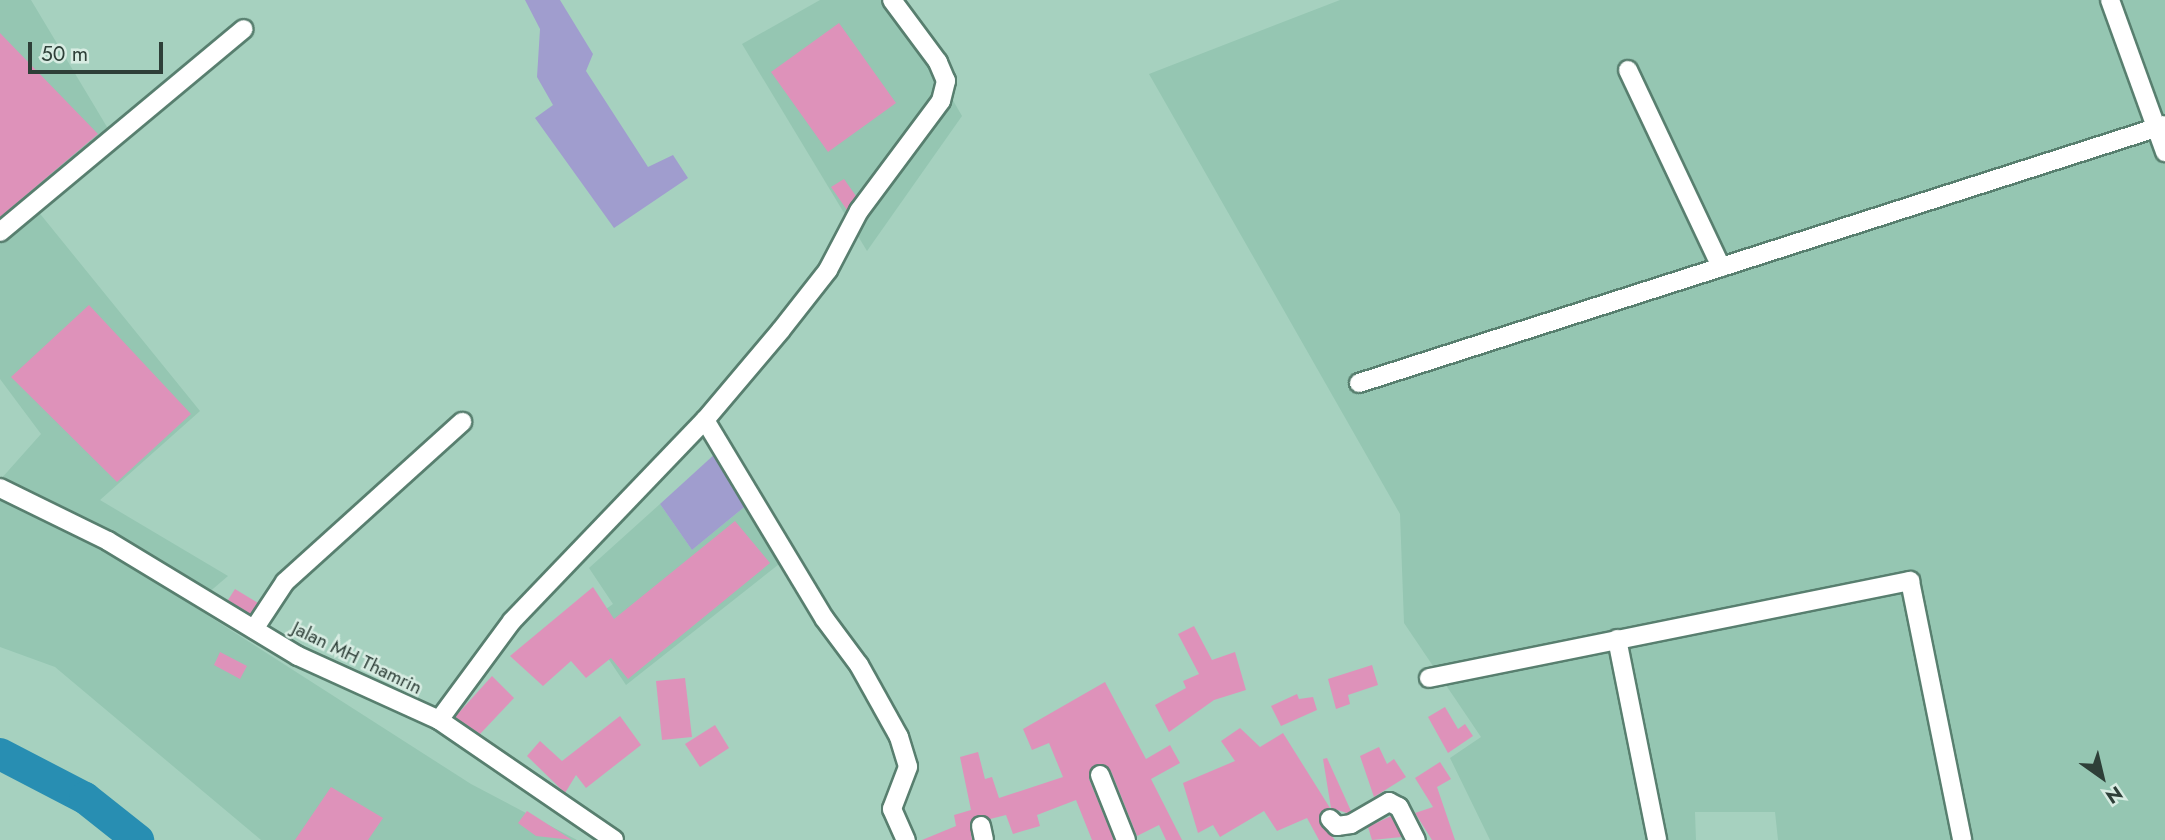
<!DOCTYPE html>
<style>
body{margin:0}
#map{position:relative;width:2165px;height:840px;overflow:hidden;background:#a6d1bf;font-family:Jost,sans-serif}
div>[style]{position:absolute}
.built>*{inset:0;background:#95c6b2}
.green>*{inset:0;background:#a09dce}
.river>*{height:32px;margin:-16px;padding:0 16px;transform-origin:16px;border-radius:16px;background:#288eb2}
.building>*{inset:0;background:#de92ba}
.roads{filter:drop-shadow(2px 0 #587f6f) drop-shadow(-2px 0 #587f6f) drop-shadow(0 2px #587f6f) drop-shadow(0 -2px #587f6f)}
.minor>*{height:18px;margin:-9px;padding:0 9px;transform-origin:9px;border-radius:9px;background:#fff}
span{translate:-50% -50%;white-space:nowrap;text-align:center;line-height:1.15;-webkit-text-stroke:5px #d7ece2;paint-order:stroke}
.street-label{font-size:19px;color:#2e3f38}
.north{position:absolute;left:2067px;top:742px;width:70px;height:70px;-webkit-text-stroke:5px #d7ece2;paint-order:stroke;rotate:146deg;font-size:19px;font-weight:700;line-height:28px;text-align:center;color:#2e3f38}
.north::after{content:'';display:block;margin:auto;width:24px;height:32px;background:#2e3f38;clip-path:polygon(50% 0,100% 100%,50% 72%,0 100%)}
.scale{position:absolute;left:28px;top:42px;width:135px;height:32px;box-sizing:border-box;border:4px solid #2e3f38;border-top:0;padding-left:9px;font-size:21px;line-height:24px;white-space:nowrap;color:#2e3f38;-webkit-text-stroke:5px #d7ece2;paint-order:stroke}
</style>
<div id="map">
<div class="built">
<div style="clip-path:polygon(0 0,31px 0,113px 137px,37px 210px,200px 411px,100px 500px,228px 576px,193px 606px,471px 784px,577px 840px,261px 840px,55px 667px,0 647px,0 480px,41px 434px,0 379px)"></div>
<div style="clip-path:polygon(820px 0,895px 0,962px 116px,867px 251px,742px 44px)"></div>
<div style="clip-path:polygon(1340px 0,2165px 0,2165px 840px,1778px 840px,1775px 812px,1695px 812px,1696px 840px,1490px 840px,1450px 758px,1481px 737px,1404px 623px,1400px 514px,1149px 74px)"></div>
<div style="clip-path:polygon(660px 504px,692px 550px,748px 504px,783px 561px,626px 685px,585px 624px,613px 604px,589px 568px)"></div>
</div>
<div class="green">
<div style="clip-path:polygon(525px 0,560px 0,593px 54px,586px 71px,648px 167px,673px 155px,688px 178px,614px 228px,535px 118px,553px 105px,537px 77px,540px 29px)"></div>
<div style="clip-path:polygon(716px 453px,748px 504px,692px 550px,660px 504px)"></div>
</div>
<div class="river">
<div style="left:0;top:754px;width:96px;rotate:27.4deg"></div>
<div style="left:85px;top:798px;width:68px;rotate:38.4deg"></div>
</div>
<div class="building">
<div style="clip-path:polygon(839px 23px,896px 103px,828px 152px,771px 72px)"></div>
<div style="clip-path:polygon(0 33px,98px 134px,0 217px)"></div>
<div style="clip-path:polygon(844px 179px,856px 196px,847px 210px,831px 187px)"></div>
<div style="clip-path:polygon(89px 305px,191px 414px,117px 482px,11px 377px)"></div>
<div style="clip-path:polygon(735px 521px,770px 563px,628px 679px,611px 658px,586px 678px,571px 661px,543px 686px,510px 656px,593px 587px,614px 619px)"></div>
<div style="clip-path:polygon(235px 589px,258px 603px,250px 614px,228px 600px)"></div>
<div style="clip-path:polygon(1194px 626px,1212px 660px,1235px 652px,1246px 690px,1214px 700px,1169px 732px,1155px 705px,1186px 688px,1183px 681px,1199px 674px,1178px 634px)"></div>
<div style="clip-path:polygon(220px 652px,247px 666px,240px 679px,214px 665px)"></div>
<div style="clip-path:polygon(1372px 665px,1378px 685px,1348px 695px,1350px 704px,1336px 709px,1328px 679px)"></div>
<div style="clip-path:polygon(492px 676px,514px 698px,480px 734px,455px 717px)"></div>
<div style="clip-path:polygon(685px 678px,692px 737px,662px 740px,656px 681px)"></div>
<div style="clip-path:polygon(1105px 682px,1146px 759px,1170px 745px,1180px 763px,1151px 779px,1182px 840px,1166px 840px,1159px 825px,1137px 836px,1111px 771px,1101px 764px,1092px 767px,1089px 779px,1114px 840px,1092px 840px,1076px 800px,1037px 815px,1040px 826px,1013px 834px,1006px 815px,990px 819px,979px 815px,970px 823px,972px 840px,922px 840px,956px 826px,954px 815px,971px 810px,960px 757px,978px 752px,985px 779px,992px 777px,999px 798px,1063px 777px,1049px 743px,1032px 750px,1023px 729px)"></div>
<div style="clip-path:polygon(1297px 694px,1299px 699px,1313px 697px,1317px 710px,1281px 726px,1271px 706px)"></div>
<div style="clip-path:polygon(1445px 707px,1458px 729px,1465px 724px,1473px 736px,1448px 753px,1428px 717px)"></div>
<div style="clip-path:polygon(620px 716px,641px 745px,586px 788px,576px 775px,565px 793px,527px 756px,540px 741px,562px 761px)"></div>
<div style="clip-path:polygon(715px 725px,729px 748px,700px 767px,685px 744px)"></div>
<div style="clip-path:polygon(1240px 728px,1260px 747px,1283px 733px,1330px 808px,1319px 821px,1335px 840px,1319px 840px,1307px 818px,1277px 831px,1264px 811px,1220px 837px,1213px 825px,1198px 833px,1183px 783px,1235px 761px,1221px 741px)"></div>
<div style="clip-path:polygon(1379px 747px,1387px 764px,1394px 759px,1406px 777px,1374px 797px,1360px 756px)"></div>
<div style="clip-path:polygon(1327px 758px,1351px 811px,1347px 813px,1331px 808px,1323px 759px)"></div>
<div style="clip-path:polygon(1440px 762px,1451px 779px,1437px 787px,1455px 840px,1432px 840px,1415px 813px,1433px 807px,1415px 778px)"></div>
<div style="clip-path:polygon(331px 787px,383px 818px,368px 840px,295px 840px)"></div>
<div style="clip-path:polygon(527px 811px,538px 818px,572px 840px,536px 836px,518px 823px)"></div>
<div style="clip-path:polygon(1391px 816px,1402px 837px,1372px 840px,1368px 827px)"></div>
</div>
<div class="roads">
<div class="minor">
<div style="left:2110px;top:0;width:162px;rotate:70.1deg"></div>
<div style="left:1628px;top:70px;width:218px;rotate:64.7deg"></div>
<div style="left:0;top:232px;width:317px;rotate:-39.8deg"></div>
<div style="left:1359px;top:383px;width:846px;rotate:-17.75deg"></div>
<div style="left:705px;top:420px;width:231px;rotate:59deg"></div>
<div style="left:824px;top:618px;width:59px;rotate:53.3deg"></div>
<div style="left:859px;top:665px;width:82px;rotate:60.9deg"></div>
<div style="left:899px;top:737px;width:31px;rotate:73deg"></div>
<div style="left:908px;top:767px;width:45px;rotate:110.9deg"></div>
<div style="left:892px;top:809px;width:34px;rotate:66deg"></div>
<div style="left:0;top:488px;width:120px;rotate:26.1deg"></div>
<div style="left:108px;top:541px;width:222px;rotate:31.2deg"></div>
<div style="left:298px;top:656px;width:155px;rotate:24.4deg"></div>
<div style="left:439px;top:720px;width:212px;rotate:34.4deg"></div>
<div style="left:254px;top:629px;width:56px;rotate:-56.6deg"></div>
<div style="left:285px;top:582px;width:239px;rotate:-42.1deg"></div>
<div style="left:1617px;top:639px;width:205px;rotate:78.7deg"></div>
<div style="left:1429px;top:678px;width:491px;rotate:-11.4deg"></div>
<div style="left:1910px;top:581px;width:264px;rotate:78.6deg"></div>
<div style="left:439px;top:720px;width:123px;rotate:-53.6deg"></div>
<div style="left:512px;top:621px;width:279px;rotate:-46.2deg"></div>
<div style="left:705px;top:420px;width:118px;rotate:-49.8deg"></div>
<div style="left:781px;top:330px;width:76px;rotate:-51.9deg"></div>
<div style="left:828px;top:270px;width:67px;rotate:-62.3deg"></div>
<div style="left:859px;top:211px;width:137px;rotate:-53.3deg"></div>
<div style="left:941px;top:101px;width:21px;rotate:-76deg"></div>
<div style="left:946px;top:81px;width:21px;rotate:-113deg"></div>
<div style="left:938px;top:62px;width:77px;rotate:-126.6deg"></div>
<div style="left:1100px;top:775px;width:70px;rotate:68.2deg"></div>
<div style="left:1330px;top:819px;width:10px;rotate:45deg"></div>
<div style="left:1337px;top:826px;width:14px;rotate:-8deg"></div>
<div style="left:1351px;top:824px;width:44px;rotate:-30.1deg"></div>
<div style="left:1389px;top:802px;width:11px;rotate:27deg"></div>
<div style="left:1399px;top:807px;width:37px;rotate:63deg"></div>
<div style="left:981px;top:826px;width:14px;rotate:78deg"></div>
</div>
</div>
<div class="street-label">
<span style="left:357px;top:658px;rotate:26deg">Jalan MH Thamrin</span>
</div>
<div class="north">N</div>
<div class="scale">50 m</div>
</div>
